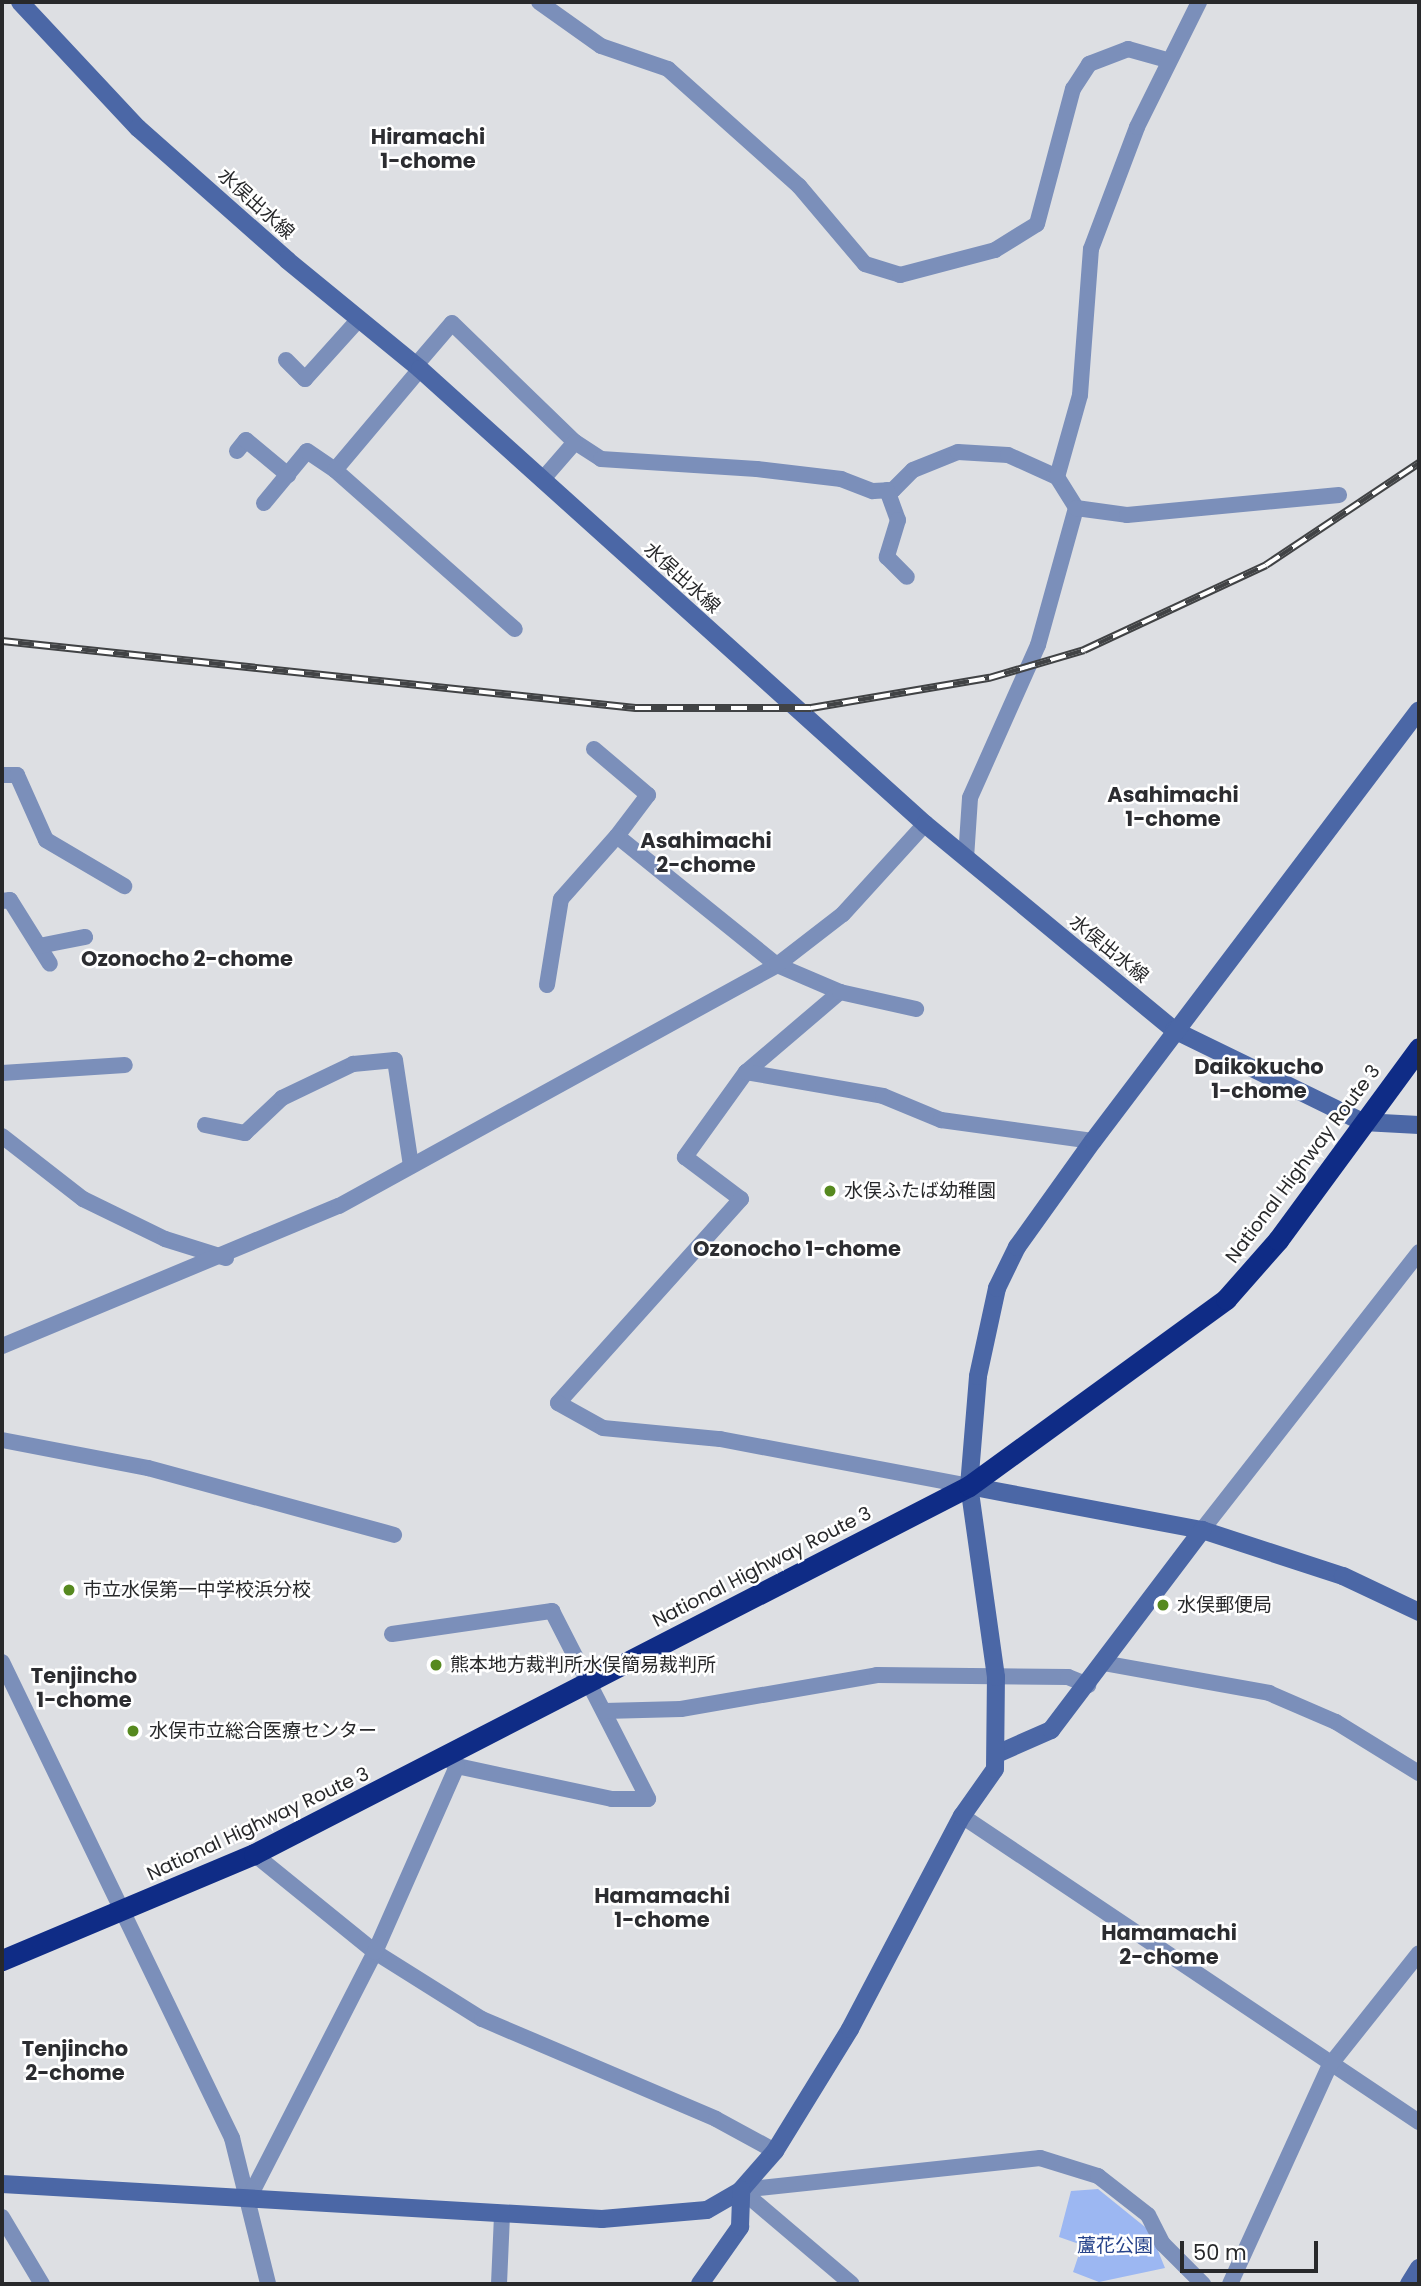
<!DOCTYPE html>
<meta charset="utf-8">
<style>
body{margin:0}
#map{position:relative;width:1421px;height:2286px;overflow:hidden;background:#dddfe3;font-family:Poppins,"Noto Sans JP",sans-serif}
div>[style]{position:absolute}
.green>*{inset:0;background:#9cb7f2}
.street>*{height:16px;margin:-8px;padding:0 8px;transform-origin:8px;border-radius:8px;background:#7b8fba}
.secondary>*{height:18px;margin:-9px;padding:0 9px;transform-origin:9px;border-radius:9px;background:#4b67a6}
.highway>*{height:21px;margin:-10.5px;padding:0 10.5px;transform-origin:10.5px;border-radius:10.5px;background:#0f2c86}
.rail>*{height:8px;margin-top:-4px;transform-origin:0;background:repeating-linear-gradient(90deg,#fff 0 16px,#414345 0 32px);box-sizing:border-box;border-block:2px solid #414345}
.dots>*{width:19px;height:19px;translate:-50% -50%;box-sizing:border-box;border:4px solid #fff;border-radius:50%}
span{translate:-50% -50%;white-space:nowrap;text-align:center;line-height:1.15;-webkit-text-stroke:5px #fff;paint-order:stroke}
.street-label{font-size:19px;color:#28292b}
.poi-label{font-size:19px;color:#28292b}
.left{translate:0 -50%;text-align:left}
.park-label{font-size:19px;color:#26438a}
.neighbourhood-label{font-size:21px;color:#2c2d31;font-weight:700}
.frame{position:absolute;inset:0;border:4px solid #28292b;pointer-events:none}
.scale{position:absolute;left:1180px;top:2241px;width:138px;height:32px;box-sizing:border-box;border:4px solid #28292b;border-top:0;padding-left:9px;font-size:21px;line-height:24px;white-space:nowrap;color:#28292b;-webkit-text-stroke:5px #fff;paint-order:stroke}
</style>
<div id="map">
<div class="green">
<div style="clip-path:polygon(1098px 2189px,1150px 2231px,1165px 2268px,1099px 2282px,1073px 2272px,1082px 2245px,1059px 2237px,1071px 2191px)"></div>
</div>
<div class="street">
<div style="left:539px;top:2px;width:76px;rotate:35.4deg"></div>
<div style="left:601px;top:46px;width:71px;rotate:18.9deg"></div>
<div style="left:668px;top:69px;width:176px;rotate:41.8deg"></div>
<div style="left:799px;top:186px;width:102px;rotate:49.8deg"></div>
<div style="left:865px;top:264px;width:37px;rotate:17deg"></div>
<div style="left:900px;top:275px;width:98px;rotate:-14.7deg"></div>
<div style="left:995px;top:250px;width:49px;rotate:-31.8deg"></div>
<div style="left:1037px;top:224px;width:140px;rotate:-75.1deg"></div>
<div style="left:1073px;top:89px;width:30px;rotate:-57deg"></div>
<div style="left:1089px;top:64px;width:42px;rotate:-21deg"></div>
<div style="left:1128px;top:49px;width:41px;rotate:15.8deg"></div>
<div style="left:286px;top:360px;width:27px;rotate:45deg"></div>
<div style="left:305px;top:379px;width:81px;rotate:-48deg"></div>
<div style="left:416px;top:365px;width:55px;rotate:-49.4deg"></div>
<div style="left:452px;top:323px;width:171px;rotate:44.1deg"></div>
<div style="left:575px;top:442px;width:31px;rotate:33deg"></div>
<div style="left:601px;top:459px;width:156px;rotate:3.7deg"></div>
<div style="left:757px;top:469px;width:85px;rotate:6.8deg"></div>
<div style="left:841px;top:479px;width:34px;rotate:21deg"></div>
<div style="left:873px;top:491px;width:20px;rotate:-3deg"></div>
<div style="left:893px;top:490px;width:28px;rotate:-45deg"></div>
<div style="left:913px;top:470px;width:48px;rotate:-21.8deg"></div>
<div style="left:958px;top:452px;width:50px;rotate:3.4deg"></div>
<div style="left:1008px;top:455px;width:54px;rotate:24.2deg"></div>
<div style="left:1057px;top:477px;width:36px;rotate:58deg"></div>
<div style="left:1076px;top:508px;width:142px;rotate:105.5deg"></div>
<div style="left:1038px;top:645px;width:167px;rotate:114deg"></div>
<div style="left:970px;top:798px;width:60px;rotate:93.8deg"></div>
<div style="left:237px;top:451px;width:14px;rotate:-51deg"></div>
<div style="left:246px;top:440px;width:55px;rotate:39.8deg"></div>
<div style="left:335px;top:470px;width:240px;rotate:41.5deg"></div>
<div style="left:1057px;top:477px;width:85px;rotate:-74.3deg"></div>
<div style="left:1080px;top:395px;width:146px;rotate:-85.7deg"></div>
<div style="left:1091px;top:249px;width:130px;rotate:-69.3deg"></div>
<div style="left:1137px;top:127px;width:140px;rotate:-63.6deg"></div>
<div style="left:542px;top:480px;width:50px;rotate:-49deg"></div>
<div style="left:887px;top:490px;width:32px;rotate:70deg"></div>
<div style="left:898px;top:520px;width:39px;rotate:107deg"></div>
<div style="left:887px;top:557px;width:28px;rotate:45deg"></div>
<div style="left:264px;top:503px;width:67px;rotate:-50.4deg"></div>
<div style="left:307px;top:451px;width:34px;rotate:34deg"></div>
<div style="left:335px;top:470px;width:132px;rotate:-49.9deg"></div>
<div style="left:1076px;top:508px;width:51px;rotate:7.8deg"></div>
<div style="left:1127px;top:515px;width:213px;rotate:-5.4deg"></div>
<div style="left:594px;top:749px;width:71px;rotate:40.4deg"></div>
<div style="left:648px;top:795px;width:51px;rotate:127.1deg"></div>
<div style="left:617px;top:836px;width:206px;rotate:38.9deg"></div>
<div style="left:777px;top:965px;width:69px;rotate:23.2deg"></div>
<div style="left:840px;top:992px;width:123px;rotate:139.6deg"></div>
<div style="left:746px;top:1072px;width:105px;rotate:125.7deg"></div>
<div style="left:685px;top:1157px;width:70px;rotate:36.9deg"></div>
<div style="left:741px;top:1199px;width:274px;rotate:131.9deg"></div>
<div style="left:558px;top:1403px;width:51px;rotate:29.1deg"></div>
<div style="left:603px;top:1428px;width:118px;rotate:5.4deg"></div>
<div style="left:720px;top:1439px;width:253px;rotate:10.7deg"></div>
<div style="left:2px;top:775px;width:15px"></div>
<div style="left:17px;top:775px;width:71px;rotate:66deg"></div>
<div style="left:46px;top:840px;width:91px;rotate:30.5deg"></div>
<div style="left:2px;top:901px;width:8px;rotate:-7deg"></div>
<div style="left:10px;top:900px;width:75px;rotate:58deg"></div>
<div style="left:39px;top:946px;width:47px;rotate:-11.1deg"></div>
<div style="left:547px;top:985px;width:87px;rotate:-80.8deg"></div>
<div style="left:561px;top:899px;width:84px;rotate:-48.4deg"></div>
<div style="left:840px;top:992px;width:78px;rotate:12.6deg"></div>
<div style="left:746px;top:1072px;width:139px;rotate:9.9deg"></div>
<div style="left:883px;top:1096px;width:63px;rotate:22.5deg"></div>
<div style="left:941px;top:1120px;width:153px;rotate:7.9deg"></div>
<div style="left:2px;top:1073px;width:123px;rotate:-3.7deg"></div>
<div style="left:205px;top:1125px;width:41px;rotate:11.3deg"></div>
<div style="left:245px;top:1133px;width:51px;rotate:-43.4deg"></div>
<div style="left:282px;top:1098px;width:79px;rotate:-25.6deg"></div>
<div style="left:353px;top:1064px;width:42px;rotate:-5.4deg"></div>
<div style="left:395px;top:1060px;width:107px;rotate:81.4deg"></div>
<div style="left:2px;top:1136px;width:103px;rotate:37.9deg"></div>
<div style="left:83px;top:1199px;width:91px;rotate:26deg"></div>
<div style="left:165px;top:1239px;width:64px;rotate:17.3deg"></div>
<div style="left:2px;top:1346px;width:365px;rotate:-22.6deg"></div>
<div style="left:339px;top:1206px;width:500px;rotate:-28.8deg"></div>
<div style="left:777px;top:965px;width:83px;rotate:-37.7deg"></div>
<div style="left:843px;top:914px;width:122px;rotate:-47.7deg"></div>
<div style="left:2px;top:1440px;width:149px;rotate:10.9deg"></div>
<div style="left:148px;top:1468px;width:255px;rotate:15.2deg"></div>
<div style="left:1202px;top:1530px;width:353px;rotate:-52deg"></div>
<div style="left:392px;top:1634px;width:162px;rotate:-8.2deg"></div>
<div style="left:552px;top:1611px;width:211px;rotate:62.9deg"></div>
<div style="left:648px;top:1799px;width:36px;rotate:180deg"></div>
<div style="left:612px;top:1799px;width:158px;rotate:-168deg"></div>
<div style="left:457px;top:1766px;width:13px;rotate:-141deg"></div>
<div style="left:2px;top:1662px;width:529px;rotate:64.21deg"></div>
<div style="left:232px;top:2138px;width:150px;rotate:76.1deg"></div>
<div style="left:1103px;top:1663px;width:169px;rotate:10.2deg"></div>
<div style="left:1269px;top:1693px;width:73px;rotate:23.4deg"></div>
<div style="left:1336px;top:1722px;width:97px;rotate:31.6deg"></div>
<div style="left:604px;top:1711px;width:77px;rotate:-1.5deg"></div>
<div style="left:681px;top:1709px;width:199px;rotate:-9.8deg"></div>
<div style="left:877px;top:1675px;width:191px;rotate:0.6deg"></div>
<div style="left:1068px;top:1677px;width:22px;rotate:22deg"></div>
<div style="left:962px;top:1816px;width:550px;rotate:33.81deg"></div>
<div style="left:254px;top:1854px;width:156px;rotate:39deg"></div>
<div style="left:375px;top:1952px;width:126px;rotate:32.1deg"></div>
<div style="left:482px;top:2019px;width:254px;rotate:23.1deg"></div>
<div style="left:716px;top:2119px;width:67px;rotate:28.5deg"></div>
<div style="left:741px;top:2190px;width:301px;rotate:-6.1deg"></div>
<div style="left:1040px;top:2158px;width:61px;rotate:17.2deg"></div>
<div style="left:1098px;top:2176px;width:63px;rotate:38deg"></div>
<div style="left:1148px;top:2215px;width:33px;rotate:63deg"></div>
<div style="left:1163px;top:2244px;width:57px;rotate:45deg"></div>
<div style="left:741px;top:2190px;width:145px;rotate:40.3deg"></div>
<div style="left:248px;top:2200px;width:279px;rotate:-62.9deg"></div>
<div style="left:375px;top:1952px;width:203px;rotate:-66.2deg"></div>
<div style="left:2px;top:2217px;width:78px;rotate:59.2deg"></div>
<div style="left:499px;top:2284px;width:70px;rotate:-87.5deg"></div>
<div style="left:1230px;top:2284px;width:241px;rotate:-65.5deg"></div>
<div style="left:1330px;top:2065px;width:143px;rotate:-51.5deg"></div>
</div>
<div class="secondary">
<div style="left:20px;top:2px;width:173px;rotate:46.9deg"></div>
<div style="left:138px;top:128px;width:199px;rotate:41.5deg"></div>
<div style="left:287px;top:260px;width:172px;rotate:39.3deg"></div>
<div style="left:420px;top:369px;width:680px;rotate:42.02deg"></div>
<div style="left:925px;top:824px;width:323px;rotate:39.6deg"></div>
<div style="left:1174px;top:1030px;width:210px;rotate:26deg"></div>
<div style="left:1363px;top:1122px;width:56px;rotate:3.1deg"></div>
<div style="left:969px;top:1486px;width:237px;rotate:10.7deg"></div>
<div style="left:1202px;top:1530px;width:148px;rotate:18.1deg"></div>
<div style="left:1343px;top:1576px;width:84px;rotate:25.3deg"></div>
<div style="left:999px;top:1753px;width:57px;rotate:-23.9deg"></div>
<div style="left:1051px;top:1730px;width:251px;rotate:-52.9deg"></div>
<div style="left:2px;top:2184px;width:601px;rotate:3.34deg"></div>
<div style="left:602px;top:2219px;width:105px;rotate:-4.9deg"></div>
<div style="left:707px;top:2210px;width:39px;rotate:-30deg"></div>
<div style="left:741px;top:2190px;width:52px;rotate:-48.9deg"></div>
<div style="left:775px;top:2151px;width:143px;rotate:-58.4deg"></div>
<div style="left:850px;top:2029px;width:241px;rotate:-62.3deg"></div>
<div style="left:962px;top:1816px;width:57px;rotate:-54.9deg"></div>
<div style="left:995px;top:1769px;width:92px;rotate:-89.4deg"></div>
<div style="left:996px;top:1677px;width:193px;rotate:-98deg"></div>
<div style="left:969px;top:1486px;width:110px;rotate:-85.3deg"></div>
<div style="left:978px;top:1376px;width:90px;rotate:-77.8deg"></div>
<div style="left:997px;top:1288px;width:46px;rotate:-64deg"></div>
<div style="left:1017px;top:1247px;width:130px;rotate:-54.4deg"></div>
<div style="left:1093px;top:1141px;width:540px;rotate:-52.9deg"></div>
<div style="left:700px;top:2284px;width:70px;rotate:-54.9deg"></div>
<div style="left:740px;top:2227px;width:37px;rotate:-88deg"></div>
<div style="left:1409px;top:2284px;width:19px;rotate:-58deg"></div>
</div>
<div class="highway">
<div style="left:2px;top:1960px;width:273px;rotate:-22.8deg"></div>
<div style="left:254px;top:1854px;width:804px;rotate:-27.23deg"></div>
<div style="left:969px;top:1486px;width:318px;rotate:-36deg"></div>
<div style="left:1226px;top:1299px;width:79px;rotate:-48.6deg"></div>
<div style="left:1278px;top:1240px;width:238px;rotate:-53.7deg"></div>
</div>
<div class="rail">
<div style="left:2px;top:641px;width:637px;rotate:6.04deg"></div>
<div style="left:635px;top:708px;width:176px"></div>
<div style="left:811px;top:708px;width:181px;rotate:-9.6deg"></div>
<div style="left:989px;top:678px;width:99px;rotate:-16.4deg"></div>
<div style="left:1084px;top:650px;width:201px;rotate:-25deg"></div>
<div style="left:1266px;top:565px;width:184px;rotate:-33.7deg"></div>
</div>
<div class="dots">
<div style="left:830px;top:1191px;background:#56891f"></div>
<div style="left:69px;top:1590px;background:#56891f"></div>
<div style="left:1163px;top:1605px;background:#56891f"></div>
<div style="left:436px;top:1665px;background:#56891f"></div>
<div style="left:133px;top:1731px;background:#56891f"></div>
</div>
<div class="street-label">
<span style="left:256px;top:204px;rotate:42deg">水俣出水線</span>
<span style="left:682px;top:578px;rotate:42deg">水俣出水線</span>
<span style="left:1109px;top:949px;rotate:39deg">水俣出水線</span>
<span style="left:1303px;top:1164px;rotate:-53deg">National Highway Route 3</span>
<span style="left:762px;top:1567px;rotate:-27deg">National Highway Route 3</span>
<span style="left:258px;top:1824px;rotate:-25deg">National Highway Route 3</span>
</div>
<div class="poi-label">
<span class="left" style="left:844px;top:1191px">水俣ふたば幼稚園</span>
<span class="left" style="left:83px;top:1590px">市立水俣第一中学校浜分校</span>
<span class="left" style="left:1177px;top:1605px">水俣郵便局</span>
<span class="left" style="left:450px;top:1665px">熊本地方裁判所水俣簡易裁判所</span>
<span class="left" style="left:149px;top:1731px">水俣市立総合医療センター</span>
</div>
<div class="park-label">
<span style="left:1115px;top:2246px">蘆花公園</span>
</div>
<div class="neighbourhood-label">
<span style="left:428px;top:149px">Hiramachi<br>1-chome</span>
<span style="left:1173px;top:807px">Asahimachi<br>1-chome</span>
<span style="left:706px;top:853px">Asahimachi<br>2-chome</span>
<span style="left:187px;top:959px">Ozonocho 2-chome</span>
<span style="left:1259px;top:1079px">Daikokucho<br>1-chome</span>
<span style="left:797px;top:1249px">Ozonocho 1-chome</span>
<span style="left:84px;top:1688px">Tenjincho<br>1-chome</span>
<span style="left:662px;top:1908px">Hamamachi<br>1-chome</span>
<span style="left:1169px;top:1945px">Hamamachi<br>2-chome</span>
<span style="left:75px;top:2061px">Tenjincho<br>2-chome</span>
</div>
<div class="frame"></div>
<div class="scale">50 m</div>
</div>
